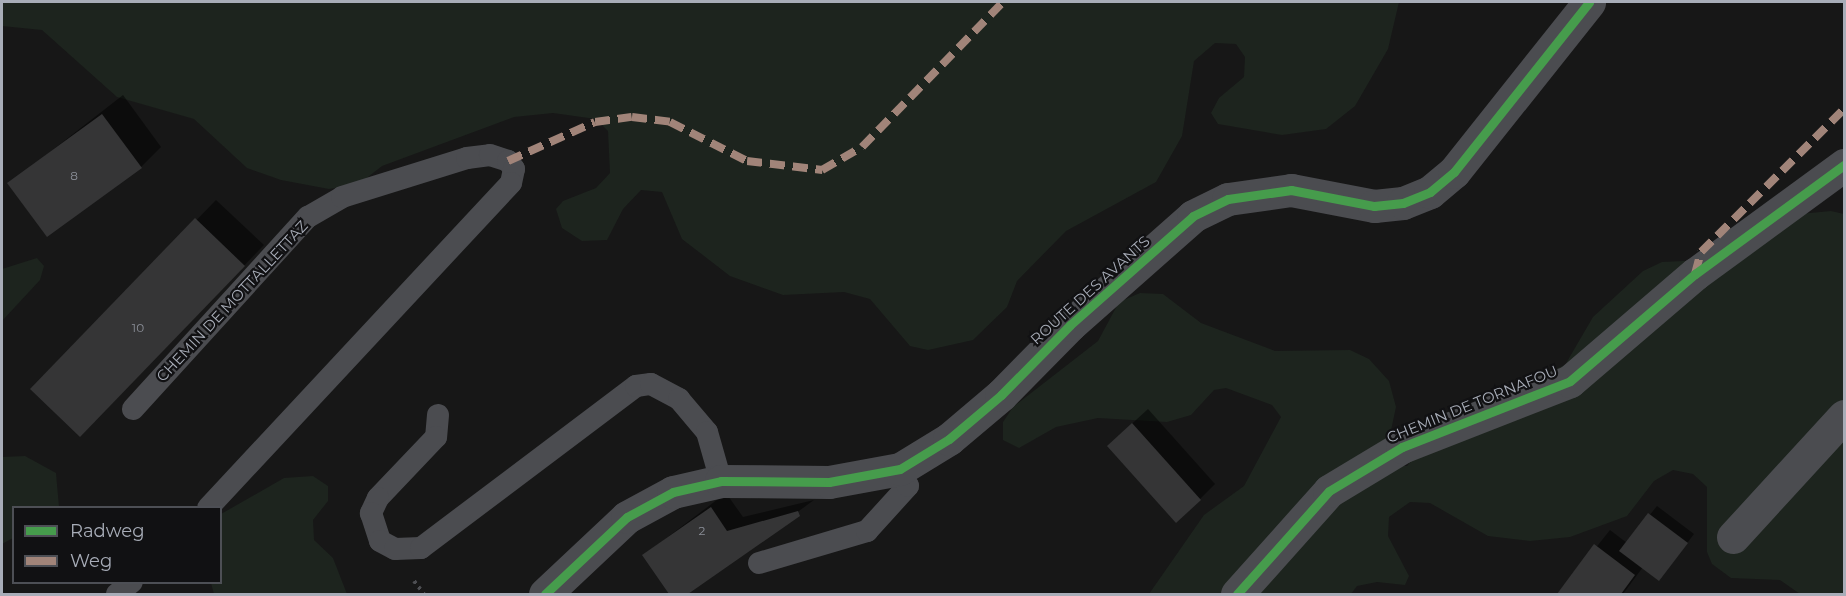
<!DOCTYPE html>
<style>
body{margin:0}
#map{position:relative;width:1846px;height:596px;overflow:hidden;background:#171717;font-family:Montserrat,sans-serif}
div>[style]{position:absolute}
.green>*{inset:0;background:#1d241e}
.shadow>*{inset:0;background:#0007}
.building>*{inset:0;background:#353536}
.path>*{height:4px;margin-top:-2px;transform-origin:0;background:repeating-linear-gradient(90deg,#4d4e52 0 3px,transparent 0 7.5px)}
.service>*{height:22px;margin:-11px;padding:0 11px;transform-origin:11px;border-radius:11px;background:#4b4c50}
.minor>*{height:33px;margin:-16.5px;padding:0 16.5px;transform-origin:16.5px;border-radius:16.5px;background:#4b4c50}
.quiet>*{height:8px;margin-top:-4px;transform-origin:0;background:repeating-linear-gradient(90deg,#a18479 0 15px,transparent 0 23px)}
.cycleway>*{height:9px;margin:-4.5px;padding:0 4.5px;transform-origin:4.5px;border-radius:4.5px;background:#469c4c}
span{translate:-50% -50%;white-space:nowrap;text-align:center;line-height:1.15;-webkit-text-stroke:4.5px #111113;paint-order:stroke}
.number-label{font-size:12px;color:#8b8f98}
.number-label span{-webkit-text-stroke-width:0}
.street-label{font-size:15px;color:#a8adb8}
.frame{position:absolute;inset:0;border:3px solid #a8adb8;pointer-events:none}
.legend{position:absolute;left:12px;top:506px;width:210px;height:78px;box-sizing:border-box;background:#111113;border:2px solid #4d4f55;margin:0;padding:8px 10px;list-style:none;font-size:18px;color:#a8adb8}
.legend li{display:flex;align-items:center;gap:12px;height:30px}
.legend b{width:30px;border:2px solid #4d4f55}
</style>
<div id="map">
<div class="green">
<div style="clip-path:polygon(2px 2px,1399px 2px,1388px 49px,1355px 106px,1326px 129px,1282px 135px,1218px 124px,1211px 113px,1219px 98px,1244px 77px,1245px 57px,1236px 44px,1215px 43px,1194px 61px,1182px 136px,1156px 182px,1066px 231px,1017px 281px,1007px 307px,973px 340px,928px 350px,910px 346px,870px 299px,844px 292px,783px 295px,730px 276px,682px 239px,662px 192px,641px 190px,623px 209px,607px 240px,582px 241px,562px 228px,556px 209px,563px 201px,596px 188px,610px 173px,608px 131px,596px 119px,553px 113px,514px 117px,382px 166px,359px 184px,329px 189px,281px 180px,247px 168px,194px 119px,117px 97px,42px 30px,2px 26px)"></div>
<div style="clip-path:polygon(1831px 211px,1844px 214px,1844px 594px,1800px 594px,1780px 580px,1731px 578px,1712px 564px,1707px 552px,1707px 487px,1693px 474px,1673px 470px,1654px 481px,1627px 516px,1570px 537px,1530px 541px,1488px 536px,1430px 503px,1410px 502px,1389px 517px,1388px 536px,1409px 576px,1405px 585px,1377px 582px,1357px 586px,1351px 594px,1149px 594px,1204px 515px,1244px 486px,1281px 417px,1272px 405px,1226px 388px,1214px 390px,1191px 415px,1167px 422px,1098px 418px,1056px 427px,1019px 448px,1003px 440px,1003px 422px,1013px 407px,1098px 341px,1119px 302px,1140px 293px,1163px 294px,1201px 323px,1275px 351px,1350px 350px,1369px 359px,1389px 381px,1396px 407px,1388px 444px,1397px 465px,1407px 466px,1452px 413px,1565px 365px,1593px 317px,1643px 271px,1662px 262px,1725px 259px,1789px 215px)"></div>
<div style="clip-path:polygon(37px 258px,44px 266px,40px 280px,2px 321px,2px 269px)"></div>
<div style="clip-path:polygon(25px 456px,56px 473px,59px 507px,14px 508px,13px 538px,2px 544px,2px 457px)"></div>
<div style="clip-path:polygon(313px 476px,328px 486px,328px 501px,313px 520px,314px 540px,333px 558px,347px 594px,214px 594px,211px 583px,220px 582px,221px 514px,284px 478px)"></div>
</div>
<div class="shadow">
<div style="clip-path:polygon(123px 95px,161px 147px,141px 167px,9px 184px)"></div>
<div style="clip-path:polygon(216px 200px,264px 245px,99px 416px,32px 389px)"></div>
<div style="clip-path:polygon(1148px 409px,1215px 484px,1200px 499px,1124px 431px)"></div>
<div style="clip-path:polygon(726px 493px,743px 517px,814px 500px,685px 594px,671px 594px,644px 555px)"></div>
<div style="clip-path:polygon(1657px 506px,1694px 534px,1666px 571px,1643px 567px,1623px 594px,1559px 594px,1610px 530px,1627px 543px)"></div>
</div>
<div class="building">
<div style="clip-path:polygon(102px 114px,142px 168px,47px 237px,7px 183px)"></div>
<div style="clip-path:polygon(195px 218px,245px 266px,80px 437px,30px 389px)"></div>
<div style="clip-path:polygon(1132px 423px,1201px 500px,1176px 523px,1107px 446px)"></div>
<div style="clip-path:polygon(711px 507px,727px 531px,798px 511px,800px 516px,688px 594px,669px 594px,642px 555px)"></div>
<div style="clip-path:polygon(1648px 513px,1688px 543px,1659px 581px,1619px 551px)"></div>
<div style="clip-path:polygon(1594px 544px,1635px 575px,1621px 594px,1557px 594px)"></div>
</div>
<div class="path">
<div style="left:414px;top:581px;width:16px;rotate:52deg"></div>
</div>
<div class="service">
<div style="left:133px;top:409px;width:260px;rotate:-47.7deg"></div>
<div style="left:308px;top:217px;width:39px;rotate:-30deg"></div>
<div style="left:342px;top:197px;width:131px;rotate:-17.3deg"></div>
<div style="left:467px;top:158px;width:23px;rotate:-7deg"></div>
<div style="left:490px;top:155px;width:19px;rotate:18deg"></div>
<div style="left:508px;top:161px;width:10px;rotate:53deg"></div>
<div style="left:514px;top:169px;width:14px;rotate:102deg"></div>
<div style="left:511px;top:183px;width:444px;rotate:133deg"></div>
<div style="left:438px;top:415px;width:22px;rotate:95deg"></div>
<div style="left:436px;top:437px;width:84px;rotate:133.6deg"></div>
<div style="left:378px;top:498px;width:17px;rotate:115deg"></div>
<div style="left:371px;top:513px;width:29px;rotate:72deg"></div>
<div style="left:380px;top:541px;width:17px;rotate:28deg"></div>
<div style="left:395px;top:549px;width:26px;rotate:-2deg"></div>
<div style="left:421px;top:548px;width:269px;rotate:-37deg"></div>
<div style="left:636px;top:386px;width:15px;rotate:-8deg"></div>
<div style="left:651px;top:384px;width:32px;rotate:28deg"></div>
<div style="left:679px;top:399px;width:43px;rotate:49.7deg"></div>
<div style="left:707px;top:432px;width:51px;rotate:74.1deg"></div>
<div style="left:759px;top:563px;width:113px;rotate:-16.5deg"></div>
<div style="left:867px;top:531px;width:61px;rotate:-47.7deg"></div>
<div style="left:908px;top:486px;width:19px;rotate:-115deg"></div>
<div style="left:117px;top:594px;width:19px;rotate:-39deg"></div>
</div>
<div class="minor">
<div style="left:1733px;top:537px;width:164px;rotate:-47.5deg"></div>
<div style="left:545px;top:594px;width:112px;rotate:-43.2deg"></div>
<div style="left:627px;top:517px;width:52px;rotate:-28.5deg"></div>
<div style="left:673px;top:492px;width:49px;rotate:-12.9deg"></div>
<div style="left:721px;top:481px;width:108px;rotate:0.5deg"></div>
<div style="left:829px;top:482px;width:72px;rotate:-10.4deg"></div>
<div style="left:900px;top:469px;width:57px;rotate:-31.5deg"></div>
<div style="left:949px;top:439px;width:68px;rotate:-40.2deg"></div>
<div style="left:1001px;top:395px;width:98px;rotate:-45.4deg"></div>
<div style="left:1070px;top:325px;width:164px;rotate:-41.5deg"></div>
<div style="left:1193px;top:216px;width:39px;rotate:-26deg"></div>
<div style="left:1228px;top:199px;width:64px;rotate:-8.1deg"></div>
<div style="left:1291px;top:190px;width:85px;rotate:10.9deg"></div>
<div style="left:1374px;top:206px;width:29px;rotate:-6deg"></div>
<div style="left:1403px;top:203px;width:29px;rotate:-22deg"></div>
<div style="left:1430px;top:192px;width:31px;rotate:-40deg"></div>
<div style="left:1454px;top:172px;width:217px;rotate:-51.5deg"></div>
<div style="left:1237px;top:594px;width:138px;rotate:-48.2deg"></div>
<div style="left:1329px;top:491px;width:85px;rotate:-31.1deg"></div>
<div style="left:1402px;top:447px;width:180px;rotate:-21.4deg"></div>
<div style="left:1570px;top:381px;width:165px;rotate:-40.6deg"></div>
<div style="left:1695px;top:274px;width:185px;rotate:-36.2deg"></div>
</div>
<div class="quiet">
<div style="left:508px;top:161px;width:95px;rotate:-24.1deg"></div>
<div style="left:595px;top:122px;width:37px;rotate:-8deg"></div>
<div style="left:632px;top:117px;width:38px;rotate:7deg"></div>
<div style="left:670px;top:122px;width:86px;rotate:26.9deg"></div>
<div style="left:747px;top:161px;width:76px;rotate:6.8deg"></div>
<div style="left:822px;top:170px;width:46px;rotate:-29.9deg"></div>
<div style="left:862px;top:147px;width:202px;rotate:-45.8deg"></div>
<div style="left:1695px;top:274px;width:23px;rotate:-75deg"></div>
<div style="left:1701px;top:252px;width:202px;rotate:-45deg"></div>
</div>
<div class="cycleway">
<div style="left:545px;top:594px;width:112px;rotate:-43.2deg"></div>
<div style="left:627px;top:517px;width:52px;rotate:-28.5deg"></div>
<div style="left:673px;top:492px;width:49px;rotate:-12.9deg"></div>
<div style="left:721px;top:481px;width:108px;rotate:0.5deg"></div>
<div style="left:829px;top:482px;width:72px;rotate:-10.4deg"></div>
<div style="left:900px;top:469px;width:57px;rotate:-31.5deg"></div>
<div style="left:949px;top:439px;width:68px;rotate:-40.2deg"></div>
<div style="left:1001px;top:395px;width:98px;rotate:-45.4deg"></div>
<div style="left:1070px;top:325px;width:164px;rotate:-41.5deg"></div>
<div style="left:1193px;top:216px;width:39px;rotate:-26deg"></div>
<div style="left:1228px;top:199px;width:64px;rotate:-8.1deg"></div>
<div style="left:1291px;top:190px;width:85px;rotate:10.9deg"></div>
<div style="left:1374px;top:206px;width:29px;rotate:-6deg"></div>
<div style="left:1403px;top:203px;width:29px;rotate:-22deg"></div>
<div style="left:1430px;top:192px;width:31px;rotate:-40deg"></div>
<div style="left:1454px;top:172px;width:217px;rotate:-51.5deg"></div>
<div style="left:1237px;top:594px;width:138px;rotate:-48.2deg"></div>
<div style="left:1329px;top:491px;width:85px;rotate:-31.1deg"></div>
<div style="left:1402px;top:447px;width:180px;rotate:-21.4deg"></div>
<div style="left:1570px;top:381px;width:165px;rotate:-40.6deg"></div>
<div style="left:1695px;top:274px;width:185px;rotate:-36.2deg"></div>
</div>
<div class="number-label">
<span style="left:74px;top:176px">8</span>
<span style="left:138px;top:328px">10</span>
<span style="left:702px;top:531px">2</span>
</div>
<div class="street-label">
<span style="left:1090px;top:290px;rotate:-42deg">ROUTE DES AVANTS</span>
<span style="left:232px;top:301px;rotate:-47deg">CHEMIN DE MOTTALLETTAZ</span>
<span style="left:1472px;top:404px;rotate:-22deg">CHEMIN DE TORNAFOU</span>
</div>
<div class="frame"></div>
<ul class="legend">
<li><b style="height:8px;background:#469c4c"></b>Radweg</li>
<li><b style="height:8px;background:#a18479"></b>Weg</li>
</ul>
</div>
